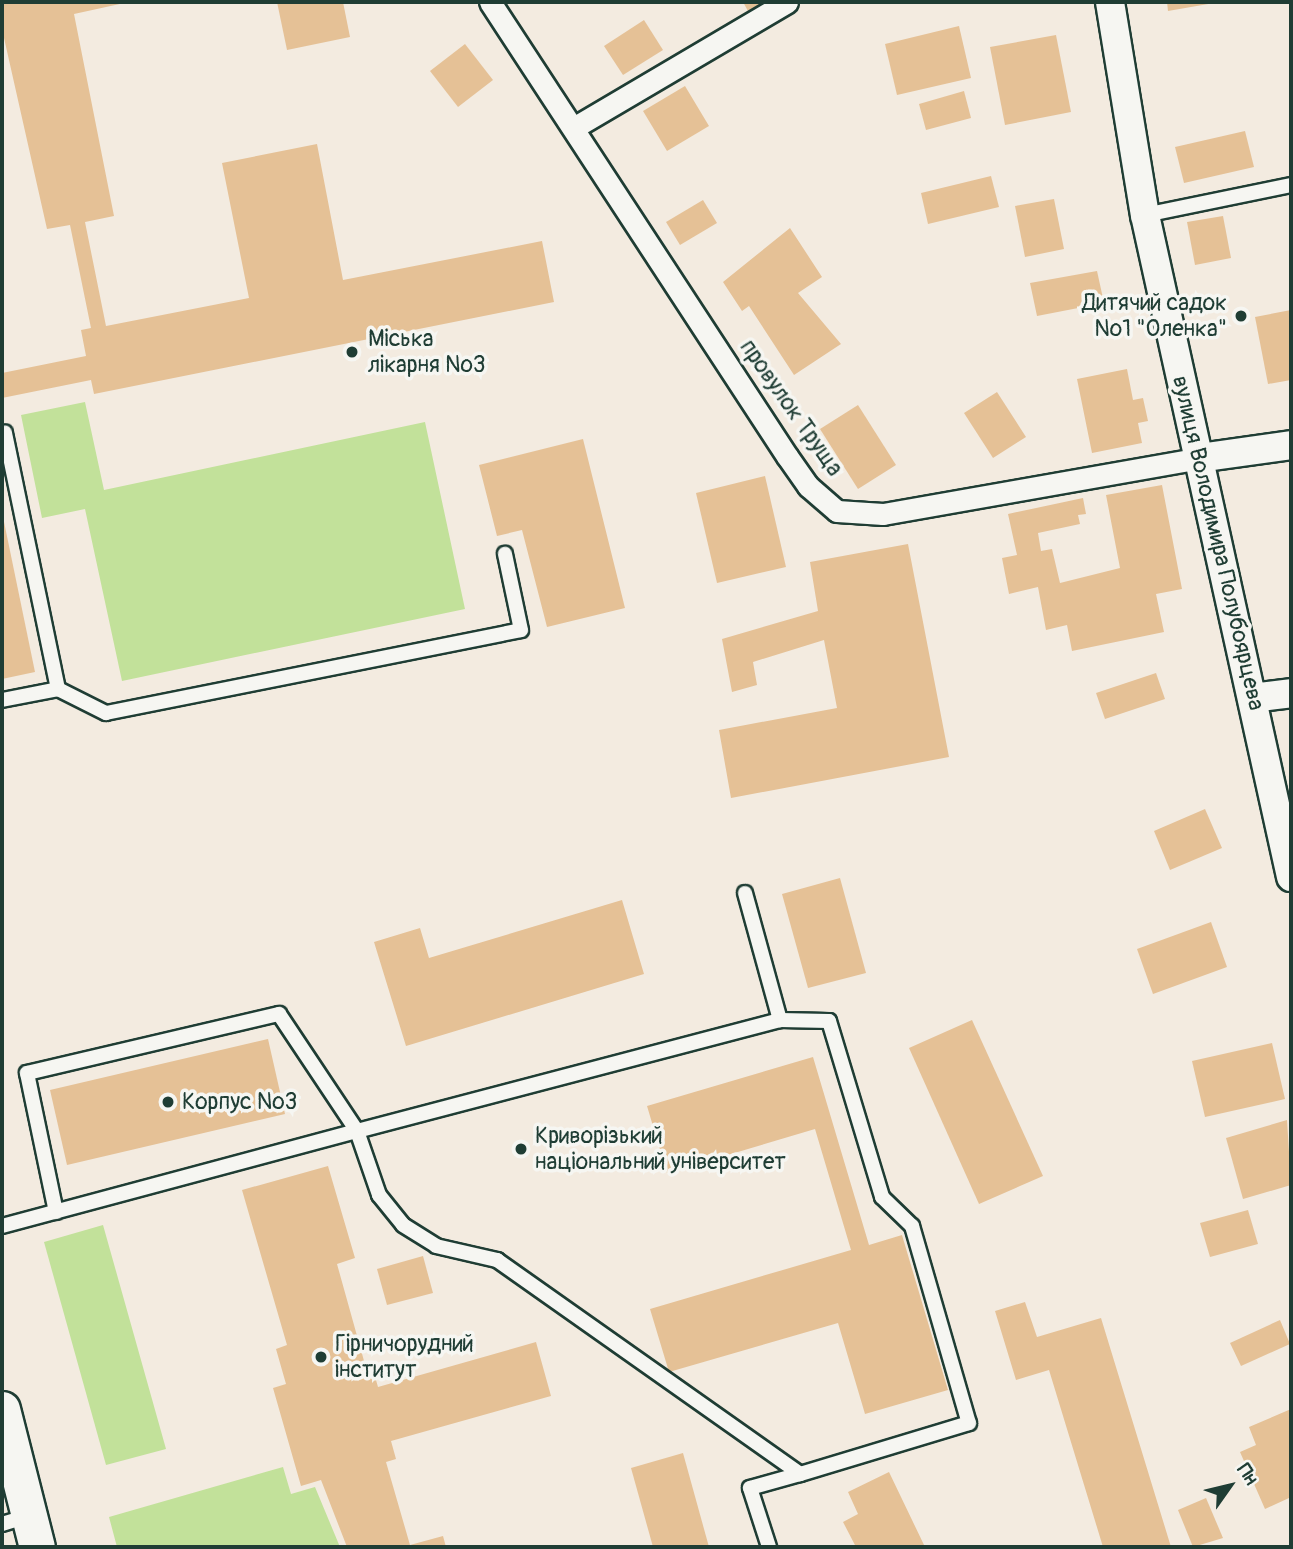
<!DOCTYPE html>
<meta charset="utf-8">
<style>
body{margin:0}
#map{position:relative;width:1293px;height:1549px;overflow:hidden;background:#f3ebe0;font-family:Pangolin,sans-serif}
div>[style]{position:absolute}
.green>*{inset:0;background:#c2e19a}
.building>*{inset:0;background:#e5c196}
.roads{filter:drop-shadow(2px 0 #1f3d34) drop-shadow(-2px 0 #1f3d34) drop-shadow(0 2px #1f3d34) drop-shadow(0 -2px #1f3d34)}
.service>*{height:14px;margin:-7px;padding:0 7px;transform-origin:7px;border-radius:7px;background:#f6f6f2}
.pedestrian>*{height:21px;margin:-10.5px;padding:0 10.5px;transform-origin:10.5px;border-radius:10.5px;background:#f6f6f2}
.minor>*{height:28px;margin:-14px;padding:0 14px;transform-origin:14px;border-radius:14px;background:#f6f6f2}
.tertiary>*{height:35px;margin:-17.5px;padding:0 17.5px;transform-origin:17.5px;border-radius:17.5px;background:#f6f6f2}
.dots>*{width:19px;height:19px;translate:-50% -50%;box-sizing:border-box;border:4px solid #f6f6f2;border-radius:50%}
span{translate:-50% -50%;white-space:nowrap;text-align:center;line-height:1.15;-webkit-text-stroke:7px #f6f6f2;paint-order:stroke}
.poi-label{font-size:23px;color:#1f3d34}
.right{translate:-100% -50%;text-align:right}
.left{translate:0 -50%;text-align:left}
.street-label{font-size:23px;color:#1f3d34}
.frame{position:absolute;inset:0;border:4px solid #1f3d34;pointer-events:none}
.north{position:absolute;left:1195px;top:1451px;width:70px;height:70px;-webkit-text-stroke:5px #f6f6f2;paint-order:stroke;rotate:56deg;font-size:19px;font-weight:700;line-height:28px;text-align:center;color:#1f3d34}
.north::after{content:'';display:block;margin:auto;width:24px;height:32px;background:#1f3d34;clip-path:polygon(50% 0,100% 100%,50% 72%,0 100%)}
</style>
<div id="map">
<div class="green">
<div style="clip-path:polygon(85px 402px,104px 490px,425px 422px,465px 609px,122px 681px,85px 509px,42px 518px,21px 415px)"></div>
<div style="clip-path:polygon(103px 1225px,166px 1449px,106px 1465px,44px 1242px)"></div>
<div style="clip-path:polygon(283px 1467px,291px 1494px,315px 1487px,340px 1547px,117px 1547px,109px 1517px)"></div>
</div>
<div class="building">
<div style="clip-path:polygon(2px 2px,129px 2px,74px 14px,114px 216px,85px 222px,106px 326px,249px 298px,222px 163px,317px 144px,343px 280px,542px 241px,554px 302px,94px 394px,91px 380px,2px 398px,2px 373px,86px 356px,81px 330px,91px 328px,70px 225px,47px 229px,2px 29px)"></div>
<div style="clip-path:polygon(277px 2px,343px 2px,350px 37px,287px 50px)"></div>
<div style="clip-path:polygon(743px 2px,766px 2px,748px 11px)"></div>
<div style="clip-path:polygon(1167px 2px,1213px 2px,1214px 3px,1168px 11px)"></div>
<div style="clip-path:polygon(644px 20px,663px 50px,623px 75px,604px 46px)"></div>
<div style="clip-path:polygon(959px 26px,971px 78px,897px 95px,885px 44px)"></div>
<div style="clip-path:polygon(1056px 35px,1071px 112px,1005px 125px,990px 47px)"></div>
<div style="clip-path:polygon(465px 44px,493px 80px,458px 107px,430px 71px)"></div>
<div style="clip-path:polygon(685px 86px,709px 126px,667px 151px,643px 111px)"></div>
<div style="clip-path:polygon(964px 91px,971px 118px,926px 130px,919px 104px)"></div>
<div style="clip-path:polygon(1245px 131px,1254px 167px,1184px 183px,1175px 147px)"></div>
<div style="clip-path:polygon(991px 176px,999px 207px,928px 224px,921px 193px)"></div>
<div style="clip-path:polygon(1054px 199px,1064px 249px,1025px 257px,1015px 206px)"></div>
<div style="clip-path:polygon(703px 200px,717px 223px,680px 245px,666px 222px)"></div>
<div style="clip-path:polygon(1223px 216px,1231px 258px,1195px 265px,1187px 222px)"></div>
<div style="clip-path:polygon(790px 228px,822px 277px,798px 293px,841px 344px,794px 375px,749px 306px,742px 311px,723px 282px)"></div>
<div style="clip-path:polygon(1097px 271px,1104px 303px,1037px 316px,1030px 283px)"></div>
<div style="clip-path:polygon(1291px 310px,1291px 380px,1268px 384px,1255px 317px)"></div>
<div style="clip-path:polygon(1127px 369px,1133px 400px,1143px 398px,1148px 421px,1138px 423px,1142px 443px,1092px 453px,1077px 379px)"></div>
<div style="clip-path:polygon(997px 392px,1026px 437px,993px 458px,964px 413px)"></div>
<div style="clip-path:polygon(858px 405px,896px 465px,858px 489px,820px 429px)"></div>
<div style="clip-path:polygon(583px 439px,625px 608px,547px 627px,522px 530px,497px 536px,479px 465px)"></div>
<div style="clip-path:polygon(765px 476px,786px 567px,717px 583px,696px 493px)"></div>
<div style="clip-path:polygon(1162px 485px,1182px 589px,1156px 594px,1164px 632px,1072px 651px,1067px 625px,1046px 630px,1038px 587px,1009px 594px,1002px 558px,1017px 555px,1008px 514px,1083px 498px,1086px 514px,1078px 515px,1080px 524px,1038px 533px,1041px 551px,1052px 549px,1060px 583px,1120px 568px,1106px 495px)"></div>
<div style="clip-path:polygon(2px 512px,35px 672px,2px 679px)"></div>
<div style="clip-path:polygon(908px 544px,949px 757px,731px 798px,719px 730px,837px 708px,824px 640px,753px 662px,757px 685px,732px 692px,722px 639px,818px 611px,810px 562px)"></div>
<div style="clip-path:polygon(1156px 673px,1165px 699px,1105px 719px,1096px 693px)"></div>
<div style="clip-path:polygon(1205px 809px,1222px 848px,1170px 870px,1154px 831px)"></div>
<div style="clip-path:polygon(840px 878px,866px 973px,808px 988px,782px 894px)"></div>
<div style="clip-path:polygon(622px 900px,644px 974px,406px 1046px,374px 942px,420px 928px,429px 958px)"></div>
<div style="clip-path:polygon(1211px 922px,1227px 967px,1153px 994px,1137px 949px)"></div>
<div style="clip-path:polygon(972px 1020px,1043px 1176px,979px 1204px,909px 1048px)"></div>
<div style="clip-path:polygon(268px 1039px,285px 1114px,67px 1165px,50px 1090px)"></div>
<div style="clip-path:polygon(1272px 1043px,1285px 1099px,1205px 1117px,1192px 1061px)"></div>
<div style="clip-path:polygon(813px 1057px,869px 1245px,902px 1235px,948px 1390px,865px 1414px,838px 1323px,669px 1372px,650px 1309px,851px 1250px,815px 1129px,667px 1173px,647px 1106px)"></div>
<div style="clip-path:polygon(1287px 1120px,1291px 1185px,1243px 1199px,1226px 1138px)"></div>
<div style="clip-path:polygon(328px 1166px,355px 1258px,337px 1264px,366px 1368px,372px 1366px,378px 1387px,536px 1342px,551px 1396px,391px 1441px,396px 1459px,386px 1462px,410px 1545px,443px 1536px,446px 1547px,347px 1547px,321px 1480px,301px 1486px,273px 1388px,286px 1384px,276px 1349px,287px 1345px,242px 1190px)"></div>
<div style="clip-path:polygon(1248px 1210px,1258px 1244px,1210px 1257px,1200px 1223px)"></div>
<div style="clip-path:polygon(423px 1256px,433px 1293px,387px 1305px,377px 1269px)"></div>
<div style="clip-path:polygon(1025px 1302px,1037px 1337px,1101px 1318px,1171px 1547px,1103px 1547px,1049px 1370px,1016px 1380px,995px 1311px)"></div>
<div style="clip-path:polygon(1280px 1320px,1290px 1344px,1241px 1366px,1230px 1343px)"></div>
<div style="clip-path:polygon(1291px 1409px,1289px 1498px,1265px 1509px,1240px 1452px,1256px 1445px,1249px 1427px)"></div>
<div style="clip-path:polygon(683px 1453px,709px 1547px,653px 1547px,631px 1468px)"></div>
<div style="clip-path:polygon(889px 1472px,925px 1547px,856px 1547px,843px 1522px,858px 1514px,848px 1492px)"></div>
<div style="clip-path:polygon(1206px 1498px,1223px 1538px,1193px 1547px,1178px 1510px)"></div>
</div>
<div class="roads">
<div class="service">
<div style="left:1145px;top:215px;width:149px;rotate:-11.6deg"></div>
<div style="left:58px;top:689px;width:54px;rotate:26.6deg"></div>
<div style="left:106px;top:713px;width:423px;rotate:-11.3deg"></div>
<div style="left:521px;top:630px;width:78px;rotate:-101.9deg"></div>
<div style="left:2px;top:700px;width:57px;rotate:-11.1deg"></div>
<div style="left:58px;top:689px;width:262px;rotate:-101.7deg"></div>
<div style="left:745px;top:893px;width:132px;rotate:74.6deg"></div>
<div style="left:56px;top:1212px;width:142px;rotate:-101.8deg"></div>
<div style="left:27px;top:1073px;width:259px;rotate:-13.2deg"></div>
<div style="left:279px;top:1014px;width:141px;rotate:56.3deg"></div>
<div style="left:357px;top:1131px;width:437px;rotate:-14.7deg"></div>
<div style="left:780px;top:1020px;width:49px;rotate:1.2deg"></div>
<div style="left:829px;top:1021px;width:184px;rotate:73.2deg"></div>
<div style="left:882px;top:1197px;width:42px;rotate:44deg"></div>
<div style="left:912px;top:1226px;width:205px;rotate:73.9deg"></div>
<div style="left:969px;top:1423px;width:177px;rotate:163.2deg"></div>
<div style="left:2px;top:1226px;width:367px;rotate:-15deg"></div>
<div style="left:357px;top:1131px;width:68px;rotate:71deg"></div>
<div style="left:379px;top:1195px;width:38px;rotate:51deg"></div>
<div style="left:403px;top:1225px;width:39px;rotate:32deg"></div>
<div style="left:436px;top:1246px;width:63px;rotate:12.9deg"></div>
<div style="left:497px;top:1260px;width:371px;rotate:35.2deg"></div>
<div style="left:800px;top:1474px;width:52px;rotate:164.4deg"></div>
<div style="left:750px;top:1488px;width:62px;rotate:72.1deg"></div>
<div style="left:2px;top:1524px;width:27px;rotate:-17deg"></div>
</div>
<div class="pedestrian">
<div style="left:490px;top:2px;width:543px;rotate:56.81deg"></div>
<div style="left:787px;top:456px;width:37px;rotate:55deg"></div>
<div style="left:808px;top:486px;width:38px;rotate:41deg"></div>
<div style="left:837px;top:511px;width:46px;rotate:3.7deg"></div>
<div style="left:883px;top:514px;width:321px;rotate:-10deg"></div>
<div style="left:575px;top:127px;width:246px;rotate:-30.5deg"></div>
</div>
<div class="minor">
<div style="left:1110px;top:2px;width:216px;rotate:80.7deg"></div>
<div style="left:1145px;top:215px;width:678px;rotate:77.56deg"></div>
<div style="left:1199px;top:458px;width:93px;rotate:-8deg"></div>
<div style="left:1252px;top:698px;width:39px;rotate:-7deg"></div>
</div>
<div class="tertiary">
<div style="left:2px;top:1409px;width:142px;rotate:75.8deg"></div>
</div>
</div>
<div class="dots">
<div style="left:1241px;top:316px;background:#1f3d34"></div>
<div style="left:352px;top:352px;background:#1f3d34"></div>
<div style="left:168px;top:1102px;background:#1f3d34"></div>
<div style="left:521px;top:1149px;background:#1f3d34"></div>
<div style="left:321px;top:1357px;background:#1f3d34"></div>
</div>
<div class="poi-label">
<span class="right" style="left:1227px;top:316px">Дитячий садок<br>№1 "Оленка"</span>
<span class="left" style="left:368px;top:352px">Міська<br>лікарня №3</span>
<span class="left" style="left:182px;top:1102px">Корпус №3</span>
<span class="left" style="left:535px;top:1149px">Криворізький<br>національний університет</span>
<span class="left" style="left:335px;top:1357px">Гірничорудний<br>інститут</span>
</div>
<div class="street-label">
<span style="left:791px;top:408px;rotate:55deg">провулок Труща</span>
<span style="left:1218px;top:543px;rotate:77deg">вулиця Володимира Полубоярцева</span>
</div>
<div class="frame"></div>
<div class="north">Пн</div>
</div>
